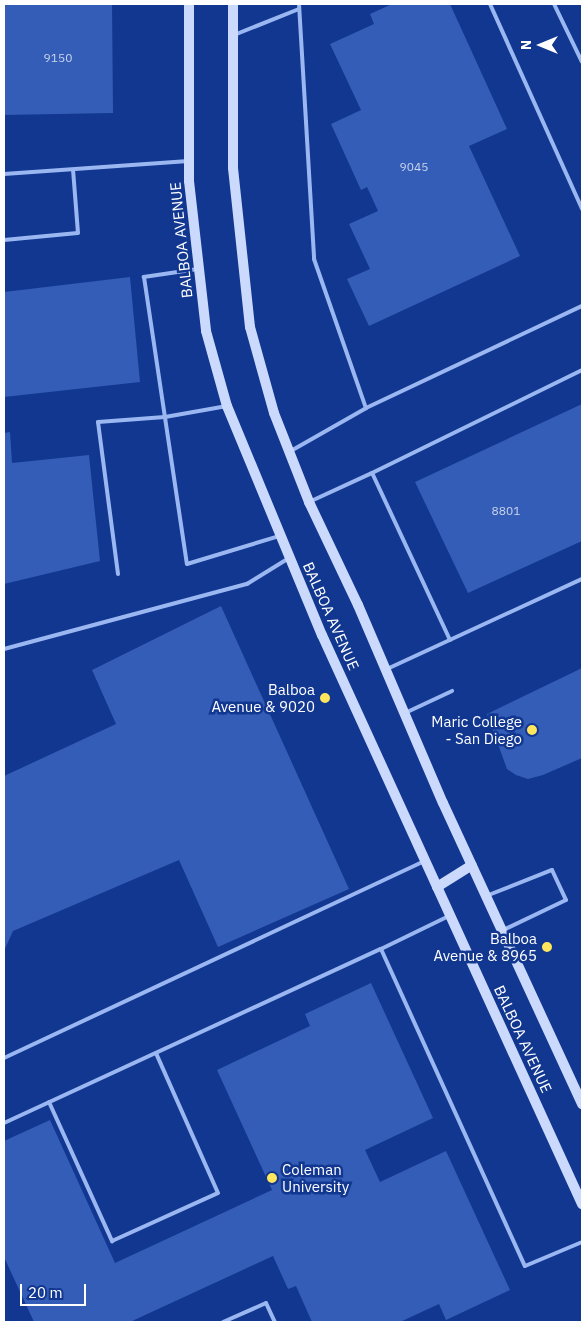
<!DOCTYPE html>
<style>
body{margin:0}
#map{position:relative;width:586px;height:1326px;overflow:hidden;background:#113790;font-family:"IBM Plex Sans",sans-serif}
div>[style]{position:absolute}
.building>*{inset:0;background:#345db7}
.service>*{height:4px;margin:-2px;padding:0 2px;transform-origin:2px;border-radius:2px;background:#9bb7f2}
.secondary>*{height:10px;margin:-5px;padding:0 5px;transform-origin:5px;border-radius:5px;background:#cad9fc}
.dots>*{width:14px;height:14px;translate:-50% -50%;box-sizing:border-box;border:2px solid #113790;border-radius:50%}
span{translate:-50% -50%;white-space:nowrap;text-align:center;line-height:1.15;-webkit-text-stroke:5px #113790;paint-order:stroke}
.number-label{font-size:12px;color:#ccd6ed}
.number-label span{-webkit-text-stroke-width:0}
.street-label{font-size:15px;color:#fff}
.poi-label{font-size:15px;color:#fff}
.right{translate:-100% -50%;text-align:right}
.left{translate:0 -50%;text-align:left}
.frame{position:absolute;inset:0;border:5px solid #fff;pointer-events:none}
.north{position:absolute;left:516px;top:20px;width:50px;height:50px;-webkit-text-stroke:4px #113790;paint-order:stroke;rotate:270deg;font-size:14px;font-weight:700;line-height:20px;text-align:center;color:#fff}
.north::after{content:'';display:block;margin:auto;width:18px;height:22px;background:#fff;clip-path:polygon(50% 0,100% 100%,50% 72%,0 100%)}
.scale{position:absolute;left:20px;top:1284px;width:66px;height:22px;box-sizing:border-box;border:2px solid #fff;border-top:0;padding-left:6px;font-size:15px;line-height:18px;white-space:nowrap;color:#fff;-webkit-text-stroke:4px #113790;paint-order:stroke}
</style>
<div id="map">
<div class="building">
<div style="clip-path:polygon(4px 4px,112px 4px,113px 113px,4px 115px)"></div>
<div style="clip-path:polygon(392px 4px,450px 4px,507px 129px,469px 146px,520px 256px,369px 326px,347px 279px,370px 269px,349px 224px,378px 211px,367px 187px,361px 190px,331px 124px,361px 110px,330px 44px,374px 24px,370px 14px)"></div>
<div style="clip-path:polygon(130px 277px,140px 382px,4px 397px,4px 292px)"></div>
<div style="clip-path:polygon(582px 404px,582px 541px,468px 593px,415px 482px)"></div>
<div style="clip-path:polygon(10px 432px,12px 463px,89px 455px,100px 561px,4px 584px,4px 433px)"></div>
<div style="clip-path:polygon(221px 606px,349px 889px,218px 947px,179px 860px,13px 931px,4px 951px,4px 776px,116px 724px,92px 670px)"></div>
<div style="clip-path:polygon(582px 668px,582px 758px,543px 775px,528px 779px,516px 775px,507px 769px,487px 714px)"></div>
<div style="clip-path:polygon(371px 983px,433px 1118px,365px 1150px,380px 1182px,446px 1151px,510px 1290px,446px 1320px,439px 1304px,400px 1322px,312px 1322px,296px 1286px,288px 1289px,273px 1256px,130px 1322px,34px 1322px,4px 1257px,4px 1141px,50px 1120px,115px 1263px,272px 1190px,217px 1070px,310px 1026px,305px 1014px)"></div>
</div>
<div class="service">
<div style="left:299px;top:4px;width:255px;rotate:86.6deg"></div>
<div style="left:314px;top:259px;width:158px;rotate:70.8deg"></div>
<div style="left:366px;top:408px;width:239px;rotate:-25.3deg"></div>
<div style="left:490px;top:4px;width:225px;rotate:65.8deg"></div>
<div style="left:554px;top:4px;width:64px;rotate:64.2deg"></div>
<div style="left:234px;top:35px;width:70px;rotate:-21.8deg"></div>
<div style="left:4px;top:174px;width:185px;rotate:-4deg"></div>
<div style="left:4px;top:240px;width:74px;rotate:-5.4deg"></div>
<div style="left:78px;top:233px;width:63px;rotate:-94.5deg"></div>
<div style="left:198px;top:269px;width:55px;rotate:171.6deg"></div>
<div style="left:144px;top:277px;width:290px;rotate:81.5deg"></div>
<div style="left:187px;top:564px;width:96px;rotate:-16.9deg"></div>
<div style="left:289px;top:452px;width:89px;rotate:-29.7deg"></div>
<div style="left:309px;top:502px;width:69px;rotate:-24.7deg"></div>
<div style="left:118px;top:574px;width:153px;rotate:-97.5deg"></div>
<div style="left:98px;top:422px;width:67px;rotate:-4.3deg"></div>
<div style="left:165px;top:417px;width:63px;rotate:-10.1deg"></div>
<div style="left:450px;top:640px;width:184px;rotate:-115deg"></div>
<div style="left:372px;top:473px;width:234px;rotate:-26.1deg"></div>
<div style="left:4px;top:649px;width:252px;rotate:-15deg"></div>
<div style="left:247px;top:584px;width:49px;rotate:-31.8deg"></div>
<div style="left:387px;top:669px;width:215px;rotate:-24.8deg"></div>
<div style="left:405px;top:713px;width:52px;rotate:-25.1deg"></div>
<div style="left:486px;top:896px;width:71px;rotate:-21.5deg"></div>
<div style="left:552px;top:870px;width:33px;rotate:65deg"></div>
<div style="left:566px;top:900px;width:70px;rotate:154.5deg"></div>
<div style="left:381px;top:949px;width:76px;rotate:-25.9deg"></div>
<div style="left:4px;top:1058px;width:465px;rotate:-25.1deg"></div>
<div style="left:49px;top:1102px;width:153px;rotate:65.6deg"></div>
<div style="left:112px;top:1241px;width:116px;rotate:-24.4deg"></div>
<div style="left:218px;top:1193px;width:153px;rotate:-113.9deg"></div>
<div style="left:4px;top:1123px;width:415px;rotate:-24.8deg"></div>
<div style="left:381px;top:949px;width:348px;rotate:65.6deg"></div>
<div style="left:525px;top:1266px;width:62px;rotate:-22.8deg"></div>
<div style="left:223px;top:1322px;width:47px;rotate:-23.8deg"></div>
<div style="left:266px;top:1303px;width:21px;rotate:65deg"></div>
</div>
<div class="secondary">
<div style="left:189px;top:4px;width:177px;rotate:90deg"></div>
<div style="left:189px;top:181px;width:151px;rotate:83.5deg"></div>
<div style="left:206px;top:331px;width:78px;rotate:74.4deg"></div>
<div style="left:227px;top:406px;width:248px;rotate:67.5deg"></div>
<div style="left:322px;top:635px;width:626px;rotate:65.44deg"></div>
<div style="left:233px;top:4px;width:164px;rotate:90deg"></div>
<div style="left:233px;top:168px;width:160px;rotate:83.9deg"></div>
<div style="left:250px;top:327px;width:89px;rotate:74.4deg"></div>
<div style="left:274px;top:413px;width:96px;rotate:68.5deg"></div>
<div style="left:309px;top:502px;width:114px;rotate:64.6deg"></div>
<div style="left:358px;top:605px;width:215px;rotate:66.8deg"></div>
<div style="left:443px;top:803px;width:332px;rotate:65.2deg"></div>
<div style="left:437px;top:887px;width:41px;rotate:-32.2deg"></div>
</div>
<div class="dots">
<div style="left:325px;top:698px;background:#ffe65c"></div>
<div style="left:532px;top:730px;background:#ffe65c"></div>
<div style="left:547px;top:947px;background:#ffe65c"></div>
<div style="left:272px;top:1178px;background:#ffe65c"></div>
</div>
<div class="number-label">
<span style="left:58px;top:58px">9150</span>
<span style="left:414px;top:167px">9045</span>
<span style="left:506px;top:511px">8801</span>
</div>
<div class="street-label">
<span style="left:181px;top:240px;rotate:-96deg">BALBOA AVENUE</span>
<span style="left:331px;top:616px;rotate:66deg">BALBOA AVENUE</span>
<span style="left:523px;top:1039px;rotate:65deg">BALBOA AVENUE</span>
</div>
<div class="poi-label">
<span class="right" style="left:315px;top:698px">Balboa<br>Avenue &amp; 9020</span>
<span class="right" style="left:522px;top:730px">Maric College<br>- San Diego</span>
<span class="right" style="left:537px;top:947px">Balboa<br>Avenue &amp; 8965</span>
<span class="left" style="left:282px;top:1178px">Coleman<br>University</span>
</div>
<div class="frame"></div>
<div class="north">N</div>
<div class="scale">20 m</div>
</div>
